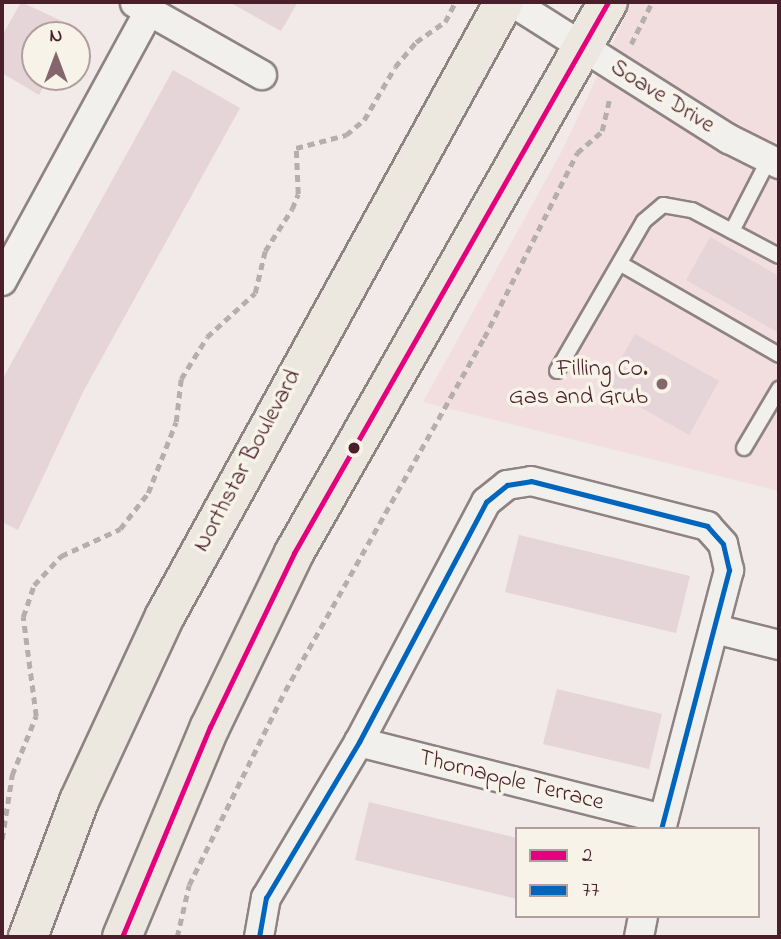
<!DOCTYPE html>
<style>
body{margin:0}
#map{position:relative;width:781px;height:939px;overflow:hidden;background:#f2eae8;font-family:"Indie Flower",sans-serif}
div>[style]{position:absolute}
.built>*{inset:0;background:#f2dede}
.building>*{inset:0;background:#e5d4d8}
.path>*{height:4.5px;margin-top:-2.25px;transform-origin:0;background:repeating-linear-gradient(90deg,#b6aead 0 7px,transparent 0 12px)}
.roads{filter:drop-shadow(2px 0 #8e8283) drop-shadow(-2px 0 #8e8283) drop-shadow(0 2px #8e8283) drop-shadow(0 -2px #8e8283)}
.lane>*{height:14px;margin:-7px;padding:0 7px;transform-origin:7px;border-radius:7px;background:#f2f0ec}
.street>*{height:28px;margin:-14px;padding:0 14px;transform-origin:14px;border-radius:14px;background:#f2f0ec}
.primary>*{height:38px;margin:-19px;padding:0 19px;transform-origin:19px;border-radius:19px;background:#ece7df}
.bus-1>*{height:5px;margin:-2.5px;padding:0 2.5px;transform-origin:2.5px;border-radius:2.5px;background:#e5007d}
.bus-2>*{height:5px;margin:-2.5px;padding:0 2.5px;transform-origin:2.5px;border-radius:2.5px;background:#0065bd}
.dots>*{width:19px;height:19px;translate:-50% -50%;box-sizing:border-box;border:4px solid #f7f3e8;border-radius:50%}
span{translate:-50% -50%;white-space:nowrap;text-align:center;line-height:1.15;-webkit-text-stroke:7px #f7f3e8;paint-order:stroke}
.street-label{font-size:24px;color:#4a1f2b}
.poi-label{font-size:24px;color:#4a1f2b}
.right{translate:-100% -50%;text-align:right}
.frame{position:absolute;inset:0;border:4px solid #4a1f2b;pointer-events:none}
.legend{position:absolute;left:515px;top:827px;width:245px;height:91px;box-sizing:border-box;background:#f7f3e8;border:2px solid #b29e9c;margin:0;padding:9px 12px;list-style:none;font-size:21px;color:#4a1f2b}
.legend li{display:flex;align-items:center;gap:14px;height:35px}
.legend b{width:35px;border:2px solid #b29e9c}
.north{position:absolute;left:21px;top:21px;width:70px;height:70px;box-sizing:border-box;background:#f7f3e8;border:2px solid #b29e9c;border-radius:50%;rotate:0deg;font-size:19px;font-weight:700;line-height:28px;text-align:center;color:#4a1f2b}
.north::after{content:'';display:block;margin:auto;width:24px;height:32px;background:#85666d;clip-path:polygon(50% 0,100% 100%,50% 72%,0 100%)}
</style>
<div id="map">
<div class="built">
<div style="clip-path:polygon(632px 2px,779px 2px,779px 491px,423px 402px,563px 149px)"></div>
</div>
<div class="building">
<div style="clip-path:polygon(21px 2px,77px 28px,73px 35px,35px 35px,35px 77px,49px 77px,39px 95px,2px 73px,2px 36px)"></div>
<div style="clip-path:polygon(229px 2px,298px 2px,281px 31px)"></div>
<div style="clip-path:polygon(173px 70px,240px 108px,83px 392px,18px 530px,2px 522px,2px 380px)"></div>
<div style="clip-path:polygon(710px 237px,779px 276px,779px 333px,686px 280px)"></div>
<div style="clip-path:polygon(635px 334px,719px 381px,689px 435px,605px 387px)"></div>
<div style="clip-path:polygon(519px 535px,690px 576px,676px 633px,505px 592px)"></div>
<div style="clip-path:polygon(557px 689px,662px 714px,649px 769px,543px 744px)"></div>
<div style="clip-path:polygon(369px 802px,517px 838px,517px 899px,355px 860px)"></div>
</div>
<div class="path">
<div style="left:631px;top:44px;width:47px;rotate:-63.4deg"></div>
<div style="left:2px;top:839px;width:65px;rotate:-81.1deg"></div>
<div style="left:12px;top:775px;width:64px;rotate:-67.9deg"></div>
<div style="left:36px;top:716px;width:100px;rotate:-97.5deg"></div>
<div style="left:23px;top:617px;width:34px;rotate:-71deg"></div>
<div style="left:34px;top:585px;width:40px;rotate:-47deg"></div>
<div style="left:61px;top:556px;width:65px;rotate:-24.6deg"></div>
<div style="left:120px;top:529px;width:46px;rotate:-52.1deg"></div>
<div style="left:148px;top:493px;width:76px;rotate:-68.5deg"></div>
<div style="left:176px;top:422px;width:43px;rotate:-83.4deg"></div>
<div style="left:181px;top:379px;width:49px;rotate:-58.2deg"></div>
<div style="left:207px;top:337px;width:65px;rotate:-42.5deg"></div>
<div style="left:255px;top:293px;width:43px;rotate:-76.6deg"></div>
<div style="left:265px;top:251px;width:50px;rotate:-57.3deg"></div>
<div style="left:292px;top:209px;width:16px;rotate:-68deg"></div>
<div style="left:298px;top:194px;width:46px;rotate:-92.5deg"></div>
<div style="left:296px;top:148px;width:52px;rotate:-14.6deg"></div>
<div style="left:346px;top:135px;width:23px;rotate:-40deg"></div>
<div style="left:364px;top:120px;width:61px;rotate:-59.7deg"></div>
<div style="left:395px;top:67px;width:33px;rotate:-50deg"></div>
<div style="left:416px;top:42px;width:35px;rotate:-35deg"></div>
<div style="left:445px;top:22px;width:22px;rotate:-63deg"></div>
<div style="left:177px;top:937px;width:53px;rotate:-77deg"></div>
<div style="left:189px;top:885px;width:216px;rotate:-63.7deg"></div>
<div style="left:285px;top:691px;width:405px;rotate:-60.6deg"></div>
<div style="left:484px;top:338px;width:207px;rotate:-63.3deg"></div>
<div style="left:577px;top:153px;width:33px;rotate:-41deg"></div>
<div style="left:602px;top:131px;width:35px;rotate:-77deg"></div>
</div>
<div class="roads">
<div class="lane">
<div style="left:732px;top:231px;width:81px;rotate:-62.8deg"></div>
<div style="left:621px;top:264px;width:182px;rotate:29.9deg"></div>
<div style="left:557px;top:371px;width:173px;rotate:-59.9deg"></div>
<div style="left:644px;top:221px;width:25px;rotate:-40deg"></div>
<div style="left:663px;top:205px;width:29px;rotate:10deg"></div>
<div style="left:692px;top:210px;width:98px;rotate:27.9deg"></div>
<div style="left:744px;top:448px;width:69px;rotate:-59.3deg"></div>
</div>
<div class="street">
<div style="left:512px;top:2px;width:257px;rotate:32.3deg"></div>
<div style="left:729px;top:139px;width:56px;rotate:26.6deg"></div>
<div style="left:135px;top:3px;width:146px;rotate:29.6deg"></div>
<div style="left:2px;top:281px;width:307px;rotate:-61.4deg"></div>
<div style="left:715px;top:629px;width:66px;rotate:14deg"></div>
<div style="left:359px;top:742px;width:314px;rotate:14.2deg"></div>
<div style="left:259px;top:937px;width:40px;rotate:-80deg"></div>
<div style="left:266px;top:898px;width:182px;rotate:-59.2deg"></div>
<div style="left:359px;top:742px;width:272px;rotate:-62.1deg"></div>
<div style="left:486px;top:502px;width:27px;rotate:-39deg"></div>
<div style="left:507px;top:485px;width:24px;rotate:-9deg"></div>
<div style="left:531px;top:481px;width:182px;rotate:14.3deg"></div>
<div style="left:707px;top:526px;width:24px;rotate:48deg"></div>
<div style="left:723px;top:544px;width:27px;rotate:77deg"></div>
<div style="left:729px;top:570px;width:268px;rotate:104.7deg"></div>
<div style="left:639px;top:937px;width:21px;rotate:-79deg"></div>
</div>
<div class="primary">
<div style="left:28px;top:937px;width:145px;rotate:-69.4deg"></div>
<div style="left:79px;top:801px;width:204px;rotate:-65.1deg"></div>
<div style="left:165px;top:616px;width:701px;rotate:-61.1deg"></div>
<div style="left:122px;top:937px;width:228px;rotate:-67.3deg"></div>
<div style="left:210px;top:727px;width:193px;rotate:-64.2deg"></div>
<div style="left:294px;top:553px;width:634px;rotate:-60.32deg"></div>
</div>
</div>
<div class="bus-1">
<div style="left:122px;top:937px;width:228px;rotate:-67.3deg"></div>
<div style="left:210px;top:727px;width:193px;rotate:-64.2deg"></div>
<div style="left:294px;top:553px;width:634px;rotate:-60.32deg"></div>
</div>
<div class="bus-2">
<div style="left:259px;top:937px;width:40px;rotate:-80deg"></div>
<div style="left:266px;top:898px;width:182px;rotate:-59.2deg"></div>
<div style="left:359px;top:742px;width:272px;rotate:-62.1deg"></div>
<div style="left:486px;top:502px;width:27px;rotate:-39deg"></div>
<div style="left:507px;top:485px;width:24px;rotate:-9deg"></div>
<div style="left:531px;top:481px;width:182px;rotate:14.3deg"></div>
<div style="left:707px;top:526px;width:24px;rotate:48deg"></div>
<div style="left:723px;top:544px;width:27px;rotate:77deg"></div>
<div style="left:729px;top:570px;width:268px;rotate:104.7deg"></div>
</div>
<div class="dots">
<div style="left:662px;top:384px;background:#85666d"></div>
<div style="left:354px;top:448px;background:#4a1f2b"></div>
</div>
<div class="street-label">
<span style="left:662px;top:97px;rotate:32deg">Soave Drive</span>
<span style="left:248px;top:461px;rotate:-62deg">Northstar Boulevard</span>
<span style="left:511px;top:781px;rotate:14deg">Thornapple Terrace</span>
</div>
<div class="poi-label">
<span class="right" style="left:648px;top:384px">Filling Co.<br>Gas and Grub</span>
</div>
<div class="frame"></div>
<ul class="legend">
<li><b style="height:9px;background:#e5007d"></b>2</li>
<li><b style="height:9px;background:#0065bd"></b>77</li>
</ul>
<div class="north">N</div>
</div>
